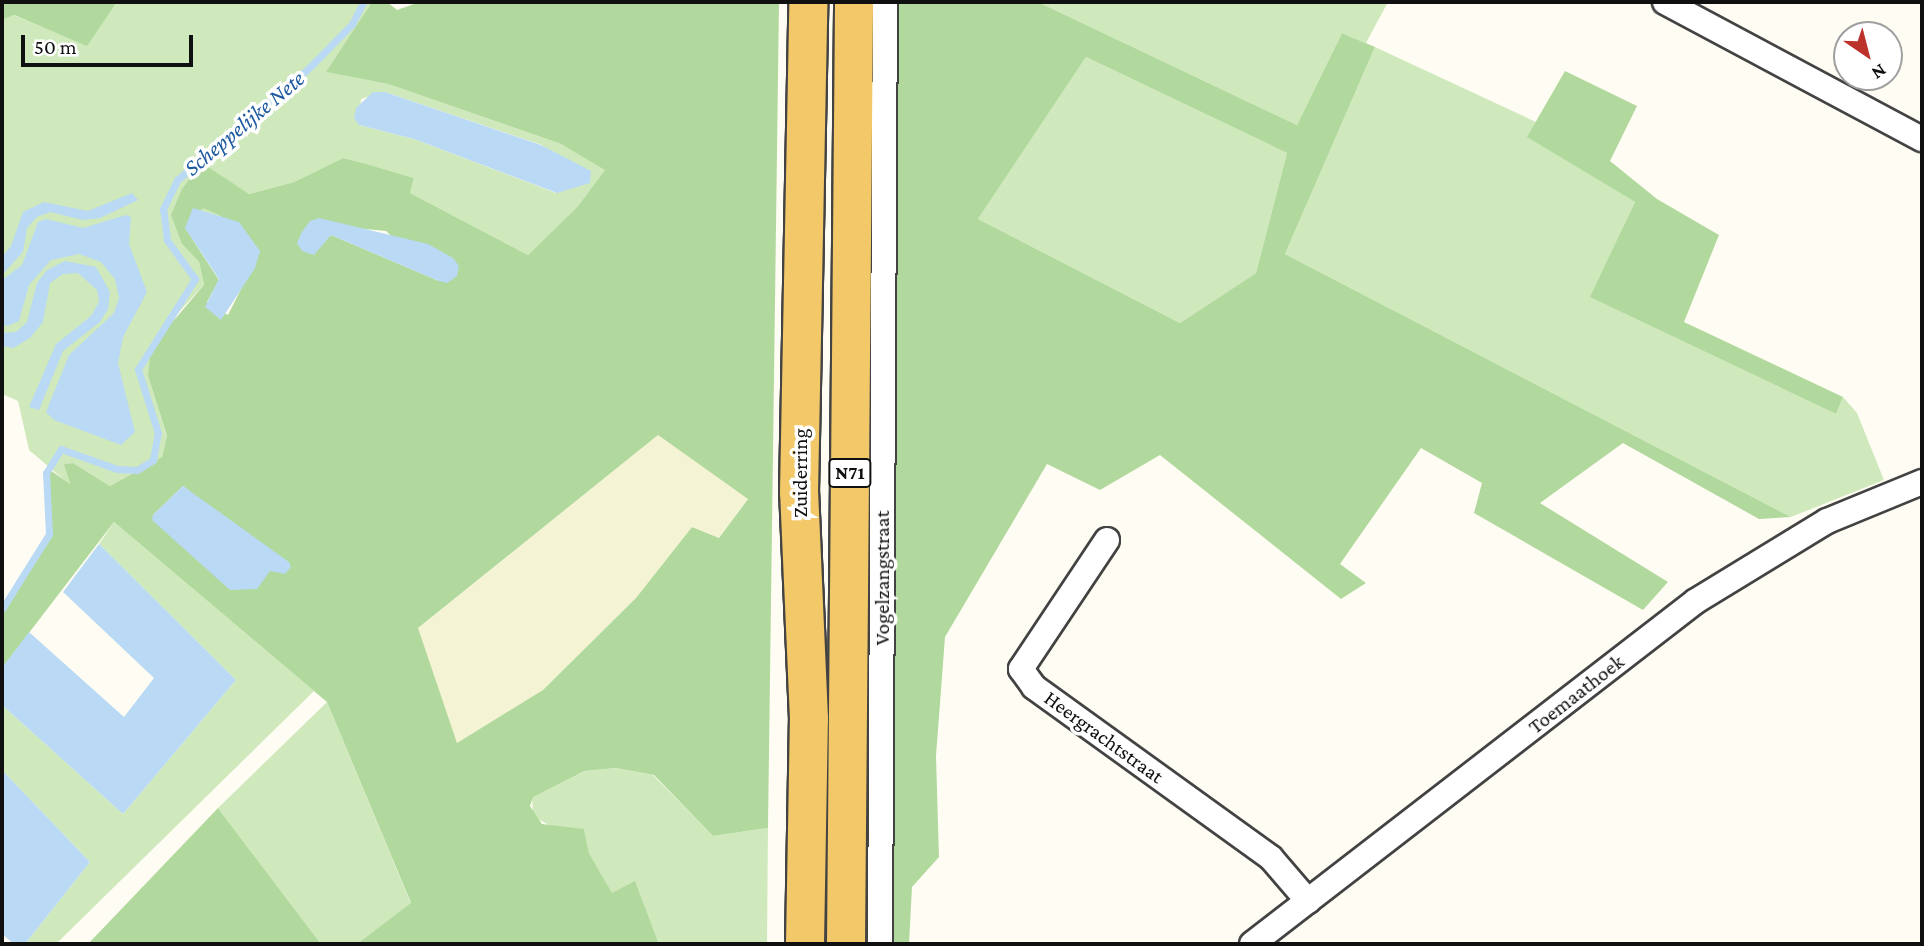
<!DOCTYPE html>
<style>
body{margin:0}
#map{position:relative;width:1924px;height:946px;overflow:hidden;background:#fffdf3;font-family:"Crimson Pro",serif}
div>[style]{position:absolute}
.farmland>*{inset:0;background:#f4f4d4}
.green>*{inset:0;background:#cfe9bd}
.forest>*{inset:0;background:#b2d99d}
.water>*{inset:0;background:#b9d9f4}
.stream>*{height:7px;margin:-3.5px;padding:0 3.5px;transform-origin:3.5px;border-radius:3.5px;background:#b9d9f4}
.roads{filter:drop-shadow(2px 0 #434343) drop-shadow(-2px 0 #434343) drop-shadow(0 2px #434343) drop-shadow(0 -2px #434343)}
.minor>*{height:24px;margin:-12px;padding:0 12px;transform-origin:12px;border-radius:12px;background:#fff}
.trunk>*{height:38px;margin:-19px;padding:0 19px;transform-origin:19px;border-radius:19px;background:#f2c868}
span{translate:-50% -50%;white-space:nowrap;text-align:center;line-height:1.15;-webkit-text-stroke:7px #fff;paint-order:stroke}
.shield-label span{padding:2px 5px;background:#fff;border:2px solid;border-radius:5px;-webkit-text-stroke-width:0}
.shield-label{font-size:19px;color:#101010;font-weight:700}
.street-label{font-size:21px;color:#101010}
.water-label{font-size:23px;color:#1c599f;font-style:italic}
.frame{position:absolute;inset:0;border:4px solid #101010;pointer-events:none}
.north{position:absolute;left:1833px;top:21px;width:70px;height:70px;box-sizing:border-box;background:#fff;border:2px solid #9f9f9f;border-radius:50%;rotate:145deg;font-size:19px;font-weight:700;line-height:28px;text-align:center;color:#101010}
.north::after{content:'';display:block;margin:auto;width:24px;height:32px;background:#bc332b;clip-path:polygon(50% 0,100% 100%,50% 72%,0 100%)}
.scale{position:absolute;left:21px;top:35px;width:172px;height:32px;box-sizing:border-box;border:4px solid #101010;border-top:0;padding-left:9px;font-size:21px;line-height:24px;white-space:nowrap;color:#101010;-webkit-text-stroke:5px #fff;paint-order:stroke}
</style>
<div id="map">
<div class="farmland">
<div style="clip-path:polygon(658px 435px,748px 498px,719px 538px,692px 527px,636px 598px,543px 690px,457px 743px,417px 629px)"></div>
</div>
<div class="green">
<div style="clip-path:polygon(evenodd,117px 2px,372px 2px,327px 72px,388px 84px,561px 144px,606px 169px,578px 206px,528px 255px,410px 193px,414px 178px,343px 158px,294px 182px,249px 194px,182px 244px,199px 262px,204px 285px,176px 315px,148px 376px,167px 437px,162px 457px,110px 486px,73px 463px,65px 464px,70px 485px,29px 450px,18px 401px,2px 394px,2px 20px,13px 15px,87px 45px,117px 2px,385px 92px,542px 145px,573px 187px,556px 193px,414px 139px,359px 125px,361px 99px,385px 92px)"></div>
<div style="clip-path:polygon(1038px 2px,1388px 2px,1366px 43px,1342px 33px,1297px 125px)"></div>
<div style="clip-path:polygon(1375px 47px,1536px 122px,1528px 137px,1635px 202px,1591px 297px,1836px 414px,1843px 397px,1857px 413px,1884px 480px,1791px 517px,1285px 254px)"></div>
<div style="clip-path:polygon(1086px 57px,1287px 153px,1256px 273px,1180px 323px,978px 219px)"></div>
<div style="clip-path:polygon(114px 522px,314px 691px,56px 944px,25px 944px,90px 862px,2px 770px,2px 705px,123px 814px,236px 680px,99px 544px)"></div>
<div style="clip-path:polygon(327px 702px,411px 904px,357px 944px,321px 944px,218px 808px)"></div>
<div style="clip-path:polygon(616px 768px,653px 775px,713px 836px,768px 828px,767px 944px,659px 944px,635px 882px,612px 894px,589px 853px,584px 829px,554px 828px,533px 816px,532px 797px,586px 771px)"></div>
</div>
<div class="forest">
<div style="clip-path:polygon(2px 2px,117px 2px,87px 46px,14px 15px,2px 20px)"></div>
<div style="clip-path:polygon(evenodd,372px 2px,387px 2px,397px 10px,420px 2px,779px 2px,768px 828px,713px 836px,654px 775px,616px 768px,585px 771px,533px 797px,530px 806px,542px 824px,584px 829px,589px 853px,612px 893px,635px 881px,659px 944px,357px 944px,411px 903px,327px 702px,114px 522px,2px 668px,2px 610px,38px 558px,46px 538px,50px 470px,70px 484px,64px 464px,73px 463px,110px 486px,162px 457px,167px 436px,148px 376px,151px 347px,204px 285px,199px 262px,182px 244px,171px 215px,182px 189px,202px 163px,249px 194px,294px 182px,343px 158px,366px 164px,414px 178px,410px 193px,528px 255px,578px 206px,605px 170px,561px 144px,388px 84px,326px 72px,372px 2px,203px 208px,219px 215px,260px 251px,228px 315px,207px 302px,219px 280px,185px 228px,203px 208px,372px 2px,319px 219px,345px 227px,386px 231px,439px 281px,331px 235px,323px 239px,319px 219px,372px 2px,658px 435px,748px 499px,719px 538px,692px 527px,636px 598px,543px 690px,457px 743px,418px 628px,658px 435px,372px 2px,183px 486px,195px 496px,280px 572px,153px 515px,183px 486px)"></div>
<div style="clip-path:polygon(evenodd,898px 2px,1038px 2px,1297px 125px,1342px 33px,1375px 47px,1285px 254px,1791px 517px,1759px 519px,1623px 443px,1540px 503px,1668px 582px,1643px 610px,1474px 513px,1482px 483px,1421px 448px,1340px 564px,1366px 583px,1341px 599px,1160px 455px,1100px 490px,1047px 464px,945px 637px,936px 756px,939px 857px,912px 887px,909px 944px,891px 944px,898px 2px,1086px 57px,1287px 153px,1256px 273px,1180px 323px,978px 219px,1086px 57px)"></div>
<div style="clip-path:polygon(1565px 71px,1637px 106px,1610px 161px,1657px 199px,1719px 235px,1684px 322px,1843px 397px,1836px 414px,1590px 297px,1635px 202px,1527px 137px)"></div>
<div style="clip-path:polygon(218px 808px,321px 944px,88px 944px)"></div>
</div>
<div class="water">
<div style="clip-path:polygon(373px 92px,385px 92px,541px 145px,591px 171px,590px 183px,557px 193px,414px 139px,359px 125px,354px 118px,356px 108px)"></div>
<div style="clip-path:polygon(132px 193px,138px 200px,100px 218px,83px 220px,50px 212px,37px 217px,27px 228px,23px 252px,2px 275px,2px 257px,11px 246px,23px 212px,44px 202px,88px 211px)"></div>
<div style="clip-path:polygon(193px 208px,239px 222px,260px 251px,255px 268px,221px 320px,205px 307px,219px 279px,185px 228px)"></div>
<div style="clip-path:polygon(126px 215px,131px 217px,129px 244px,147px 292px,123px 337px,118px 363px,135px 432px,121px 445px,54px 420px,46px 412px,69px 355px,114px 313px,119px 298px,115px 279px,101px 262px,79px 254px,51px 260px,29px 285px,19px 321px,8px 326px,2px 325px,2px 280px,22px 265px,38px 222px,46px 219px,83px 228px)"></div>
<div style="clip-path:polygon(319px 218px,428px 244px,453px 258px,459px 266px,457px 276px,447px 283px,439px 281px,331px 235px,314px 255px,302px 251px,297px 243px,302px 232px,310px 221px)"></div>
<div style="clip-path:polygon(65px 261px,96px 267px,110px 292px,108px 309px,100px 322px,63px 351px,39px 410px,29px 407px,56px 344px,91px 316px,99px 302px,97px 290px,78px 273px,63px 274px,50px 283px,43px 322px,30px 338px,13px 348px,2px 346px,2px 333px,16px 332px,27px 322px,37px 283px,47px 270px)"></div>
<div style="clip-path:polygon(183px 486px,289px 562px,291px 567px,285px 574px,270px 571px,257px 589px,230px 590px,152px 520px,153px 515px)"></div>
<div style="clip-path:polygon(99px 544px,236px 680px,123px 814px,2px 705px,2px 668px,29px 632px,124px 717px,154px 678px,63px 592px)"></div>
<div style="clip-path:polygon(2px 770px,90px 862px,25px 944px,14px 944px,2px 934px)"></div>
</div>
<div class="stream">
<div style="left:2px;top:609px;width:89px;rotate:-57.9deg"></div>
<div style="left:49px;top:534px;width:61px;rotate:-92.8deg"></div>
<div style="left:46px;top:473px;width:28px;rotate:-58deg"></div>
<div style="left:61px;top:449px;width:59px;rotate:19.7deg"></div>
<div style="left:117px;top:469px;width:20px;rotate:3deg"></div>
<div style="left:137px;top:470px;width:19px;rotate:-32deg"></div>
<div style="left:153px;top:460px;width:27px;rotate:-80deg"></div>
<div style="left:158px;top:433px;width:67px;rotate:-107.4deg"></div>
<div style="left:138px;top:369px;width:107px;rotate:-57.7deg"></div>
<div style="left:195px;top:279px;width:48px;rotate:-125.7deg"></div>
<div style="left:167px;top:240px;width:31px;rotate:-97deg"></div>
<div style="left:163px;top:209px;width:32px;rotate:-64deg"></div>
<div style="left:177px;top:180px;width:173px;rotate:-40.3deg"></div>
<div style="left:309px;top:68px;width:62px;rotate:-45.7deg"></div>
<div style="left:352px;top:24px;width:25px;rotate:-63deg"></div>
</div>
<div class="roads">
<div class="minor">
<div style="left:1665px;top:2px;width:291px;rotate:28.1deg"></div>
<div style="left:1107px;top:540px;width:155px;rotate:123.7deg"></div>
<div style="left:1021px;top:669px;width:22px;rotate:54deg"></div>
<div style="left:1034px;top:687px;width:292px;rotate:35.8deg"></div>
<div style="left:1271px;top:858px;width:57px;rotate:49.3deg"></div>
<div style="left:880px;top:944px;width:942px;rotate:-89.7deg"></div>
<div style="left:1252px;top:944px;width:561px;rotate:-37.69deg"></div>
<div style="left:1696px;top:601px;width:153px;rotate:-31.4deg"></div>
<div style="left:1827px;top:521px;width:103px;rotate:-22.3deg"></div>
</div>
<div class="trunk">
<div style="left:805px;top:944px;width:225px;rotate:-89deg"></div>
<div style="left:809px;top:719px;width:227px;rotate:-92.5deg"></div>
<div style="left:799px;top:492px;width:490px;rotate:-88.9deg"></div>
<div style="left:846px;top:944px;width:942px;rotate:-89.51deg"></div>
</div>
</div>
<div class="shield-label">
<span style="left:850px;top:473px">N71</span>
</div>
<div class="street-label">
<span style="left:800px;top:473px;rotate:-90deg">Zuiderring</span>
<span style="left:882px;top:578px;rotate:-90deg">Vogelzangstraat</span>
<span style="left:1576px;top:694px;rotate:-38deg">Toemaathoek</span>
<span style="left:1104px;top:737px;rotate:36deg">Heergrachtstraat</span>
</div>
<div class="water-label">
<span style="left:244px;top:123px;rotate:-40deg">Scheppelijke Nete</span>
</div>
<div class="frame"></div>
<div class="north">N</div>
<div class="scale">50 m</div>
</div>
